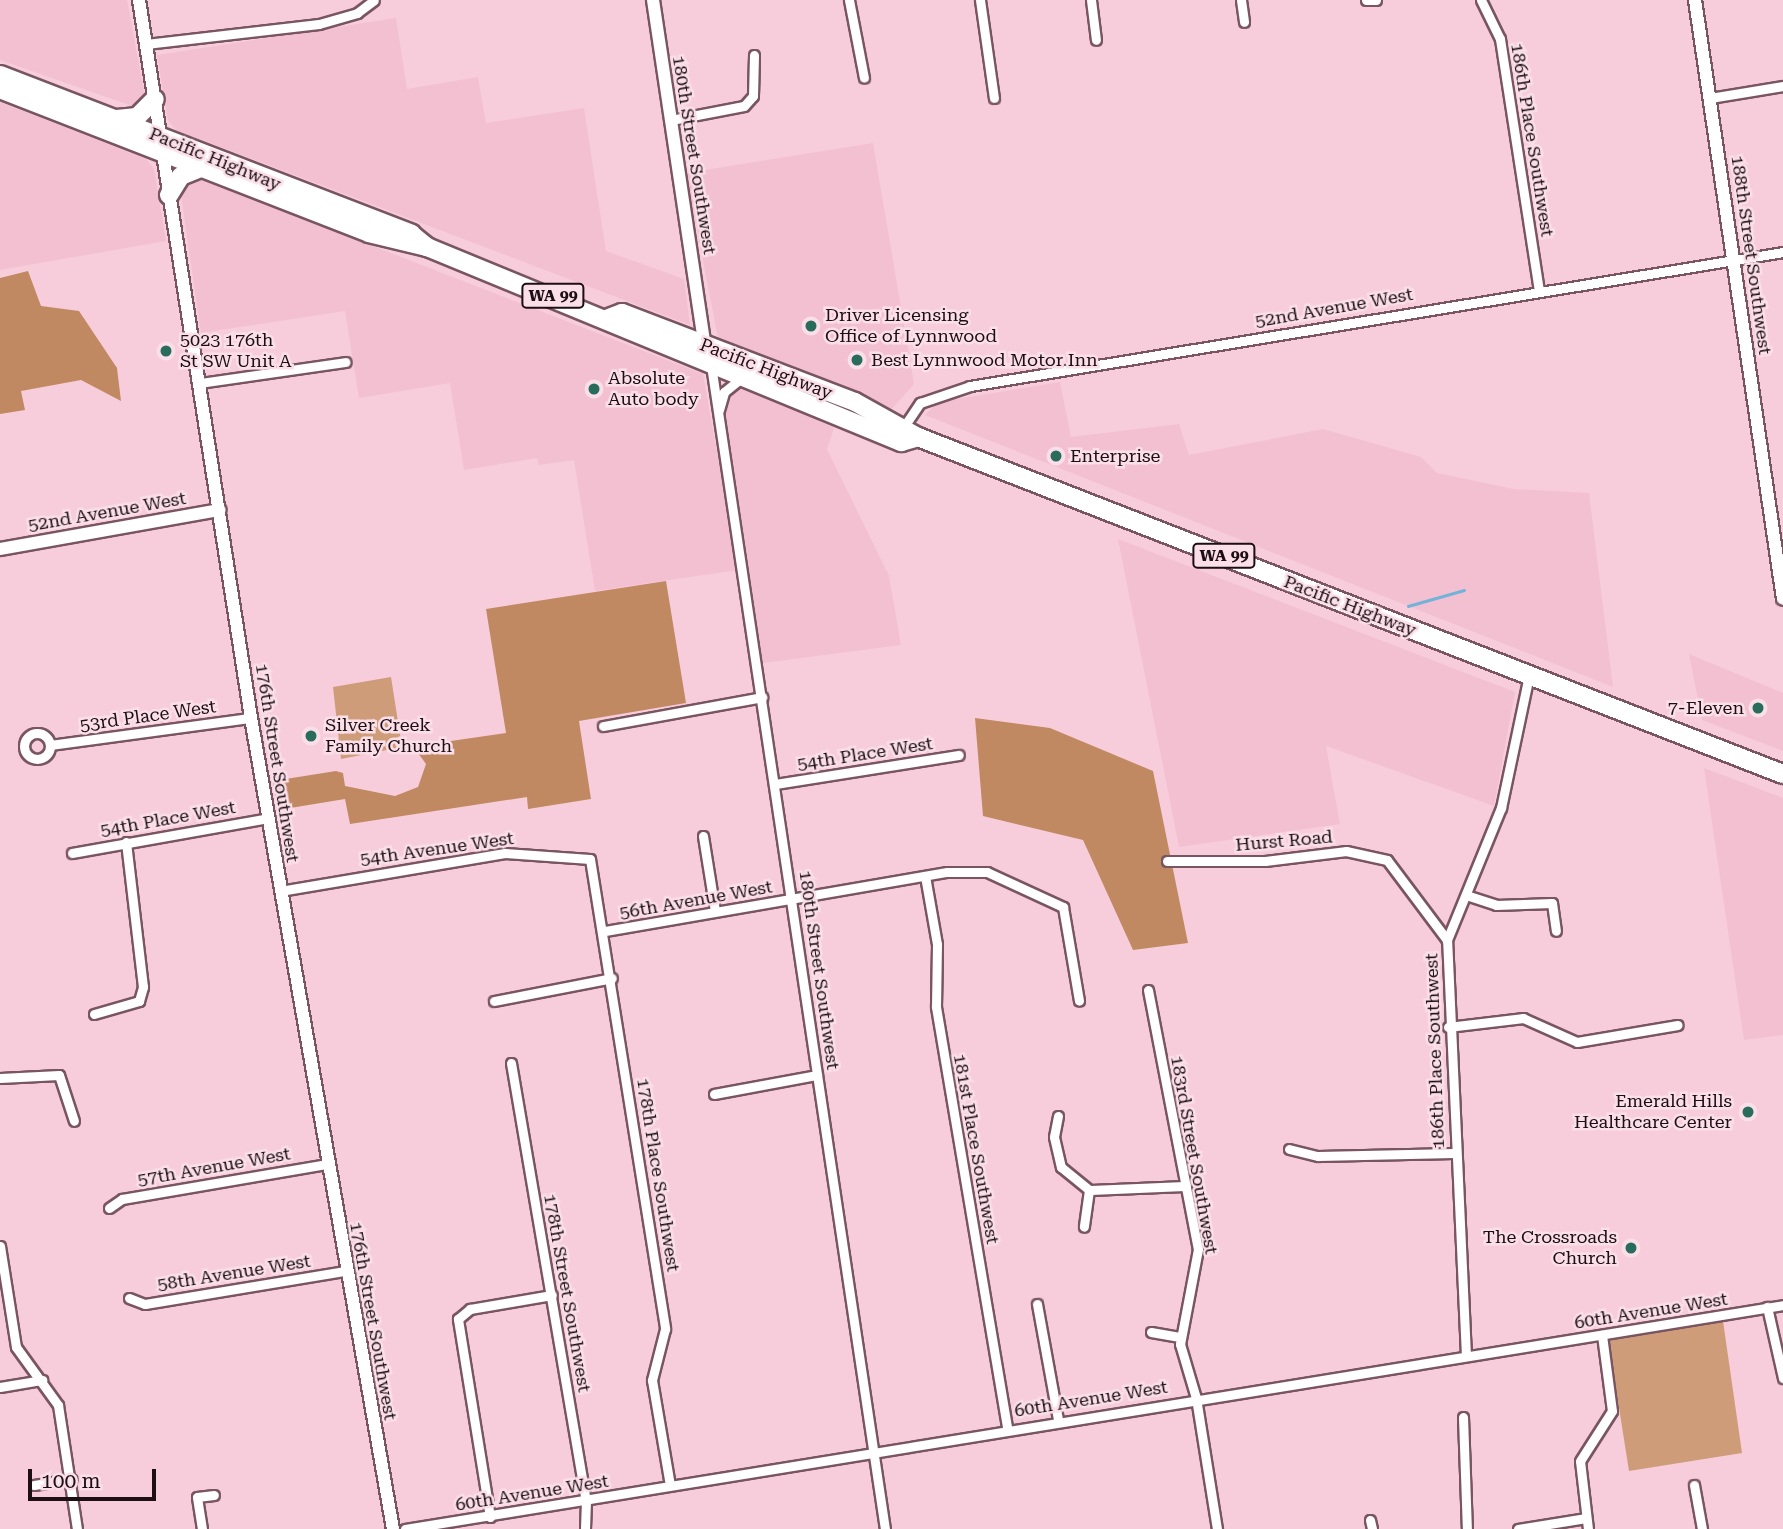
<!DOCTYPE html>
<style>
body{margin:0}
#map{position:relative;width:1783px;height:1529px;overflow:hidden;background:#f8cddb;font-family:"Roboto Serif",serif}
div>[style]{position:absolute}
.built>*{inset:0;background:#f3c0d1}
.green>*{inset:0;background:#cf9c79}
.forest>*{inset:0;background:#c08962}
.stream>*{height:2.5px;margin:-1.25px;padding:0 1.25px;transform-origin:1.25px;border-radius:1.25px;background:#73b3d9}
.roads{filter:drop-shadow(2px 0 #795562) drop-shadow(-2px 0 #795562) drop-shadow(0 2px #795562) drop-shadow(0 -2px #795562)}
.street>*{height:9px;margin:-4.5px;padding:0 4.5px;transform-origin:4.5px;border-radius:4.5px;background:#fff}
.street>.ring{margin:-4.5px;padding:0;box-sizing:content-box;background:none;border:9px solid #fff;border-radius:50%}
.secondary>*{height:12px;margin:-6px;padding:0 6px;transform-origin:6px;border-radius:6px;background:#fff}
.highway>*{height:18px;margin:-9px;padding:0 9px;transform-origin:9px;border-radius:9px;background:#fff}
.dots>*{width:19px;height:19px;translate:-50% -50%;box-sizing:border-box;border:4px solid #fadfe8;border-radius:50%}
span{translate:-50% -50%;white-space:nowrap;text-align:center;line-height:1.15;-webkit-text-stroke:5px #fadfe8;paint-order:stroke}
.shield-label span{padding:2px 5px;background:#fadfe8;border:2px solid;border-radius:5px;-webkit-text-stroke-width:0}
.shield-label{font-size:16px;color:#1c0e13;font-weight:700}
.street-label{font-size:18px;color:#1c0e13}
.poi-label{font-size:18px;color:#1c0e13}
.left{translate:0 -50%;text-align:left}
.right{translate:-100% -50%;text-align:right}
.scale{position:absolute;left:28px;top:1469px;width:128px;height:32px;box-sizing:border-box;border:4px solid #1c0e13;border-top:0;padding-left:9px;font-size:21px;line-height:24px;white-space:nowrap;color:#1c0e13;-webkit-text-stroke:5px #fadfe8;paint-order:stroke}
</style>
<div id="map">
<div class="built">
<div style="clip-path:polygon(0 0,127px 0,145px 97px,138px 108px,0 60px)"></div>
<div style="clip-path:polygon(396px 18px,407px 89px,478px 77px,486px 123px,584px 108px,606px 251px,684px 279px,690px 325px,176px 130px,168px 120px,157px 55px)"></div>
<div style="clip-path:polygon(0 102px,146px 159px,154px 169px,166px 241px,0 270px)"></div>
<div style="clip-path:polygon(873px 143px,914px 384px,892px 409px,718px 338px,686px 173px)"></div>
<div style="clip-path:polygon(195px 177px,703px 374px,738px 570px,595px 591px,574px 460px,539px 465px,537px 458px,464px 470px,450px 383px,359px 398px,345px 311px,201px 333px,181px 195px)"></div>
<div style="clip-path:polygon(1060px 382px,1071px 437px,1179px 424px,1189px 455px,1323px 429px,1421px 457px,1437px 473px,1514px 489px,1589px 493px,1613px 687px,925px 415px,938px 402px)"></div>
<div style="clip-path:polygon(744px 387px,834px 428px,827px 449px,889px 576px,901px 645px,763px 663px,725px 418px,730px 394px)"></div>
<div style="clip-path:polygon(1118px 539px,1515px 692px,1494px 806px,1326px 746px,1340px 824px,1179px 847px)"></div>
<div style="clip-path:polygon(1689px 654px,1783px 693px,1783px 751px,1702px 720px)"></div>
<div style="clip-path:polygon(1704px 768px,1783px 798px,1783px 1035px,1744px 1040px)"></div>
</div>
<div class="green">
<div style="clip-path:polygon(391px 677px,402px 747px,341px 759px,333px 687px)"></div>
<div style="clip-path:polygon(1723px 1321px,1742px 1453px,1629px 1471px,1608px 1338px)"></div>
</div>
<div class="forest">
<div style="clip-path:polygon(28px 271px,41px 306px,79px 311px,117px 368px,121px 401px,81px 380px,21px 391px,25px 410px,0 414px,0 278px)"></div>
<div style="clip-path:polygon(666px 581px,686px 703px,579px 721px,591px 799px,528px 809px,527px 797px,350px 824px,345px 799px,278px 810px,273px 781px,336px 771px,343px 773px,345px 786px,395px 796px,418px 787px,426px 764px,418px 753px,444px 742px,506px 733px,486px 609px)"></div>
<div style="clip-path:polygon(975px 718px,1050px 728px,1153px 771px,1188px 943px,1133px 950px,1083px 840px,983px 816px)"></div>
</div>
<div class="stream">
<div style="left:1408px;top:606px;width:58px;rotate:-15.9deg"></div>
</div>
<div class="roads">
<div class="street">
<div style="left:849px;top:0;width:79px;rotate:79.1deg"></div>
<div style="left:980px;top:0;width:99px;rotate:81.9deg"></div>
<div style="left:1091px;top:0;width:40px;rotate:82.9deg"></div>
<div style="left:1241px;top:0;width:22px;rotate:82deg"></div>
<div style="left:1366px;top:0;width:10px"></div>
<div style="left:1481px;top:0;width:43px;rotate:64deg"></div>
<div style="left:1500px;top:39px;width:254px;rotate:81.2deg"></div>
<div style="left:146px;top:44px;width:174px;rotate:-6.6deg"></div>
<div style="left:319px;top:24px;width:40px;rotate:-16deg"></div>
<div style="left:357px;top:13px;width:21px;rotate:-37deg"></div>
<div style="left:1710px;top:98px;width:74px;rotate:-9.3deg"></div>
<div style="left:671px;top:120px;width:74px;rotate:-10.9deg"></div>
<div style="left:744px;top:106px;width:13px;rotate:-48deg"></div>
<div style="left:753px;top:96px;width:41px;rotate:-88.6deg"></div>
<div style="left:711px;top:365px;width:1177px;rotate:81.5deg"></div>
<div style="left:200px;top:383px;width:147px;rotate:-8.2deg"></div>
<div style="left:719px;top:410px;width:19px;rotate:-74deg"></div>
<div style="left:724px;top:392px;width:22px;rotate:-39deg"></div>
<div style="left:905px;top:425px;width:27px;rotate:-56deg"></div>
<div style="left:920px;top:403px;width:53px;rotate:-18.8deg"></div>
<div style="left:970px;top:386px;width:824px;rotate:-9.36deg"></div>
<div style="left:603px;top:726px;width:162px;rotate:-10.3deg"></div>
<div class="ring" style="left:24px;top:733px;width:17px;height:17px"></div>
<div style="left:50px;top:745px;width:203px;rotate:-7.7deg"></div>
<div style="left:775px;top:784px;width:186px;rotate:-9deg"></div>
<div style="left:703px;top:836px;width:76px;rotate:80.9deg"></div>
<div style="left:72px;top:853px;width:199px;rotate:-10.1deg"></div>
<div style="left:1167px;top:861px;width:98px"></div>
<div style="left:1265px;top:861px;width:82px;rotate:-7deg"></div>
<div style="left:1346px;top:851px;width:42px;rotate:12.4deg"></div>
<div style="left:1387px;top:860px;width:100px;rotate:53.1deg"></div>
<div style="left:925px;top:876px;width:69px;rotate:80deg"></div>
<div style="left:937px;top:944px;width:63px;rotate:90.9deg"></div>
<div style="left:936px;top:1007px;width:427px;rotate:80.4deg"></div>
<div style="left:280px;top:891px;width:228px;rotate:-9.6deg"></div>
<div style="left:505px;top:853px;width:85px;rotate:4deg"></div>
<div style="left:590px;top:859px;width:476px;rotate:80.9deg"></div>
<div style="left:665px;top:1329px;width:53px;rotate:104.3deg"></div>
<div style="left:652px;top:1380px;width:107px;rotate:80.3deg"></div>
<div style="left:1466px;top:895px;width:32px;rotate:18deg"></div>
<div style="left:1496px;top:905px;width:56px;rotate:-2deg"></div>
<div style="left:1552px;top:903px;width:28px;rotate:82deg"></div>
<div style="left:605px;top:931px;width:347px;rotate:-9.8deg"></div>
<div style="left:947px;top:872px;width:40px"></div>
<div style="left:987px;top:872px;width:84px;rotate:24.7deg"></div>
<div style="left:1063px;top:907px;width:95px;rotate:80.3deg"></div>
<div style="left:1148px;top:990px;width:264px;rotate:79.1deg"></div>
<div style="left:1198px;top:1249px;width:97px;rotate:100.7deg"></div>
<div style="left:1180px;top:1344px;width:56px;rotate:73.5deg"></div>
<div style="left:1196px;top:1398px;width:133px;rotate:80.9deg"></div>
<div style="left:494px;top:1001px;width:120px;rotate:-11deg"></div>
<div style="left:94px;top:1014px;width:47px;rotate:-16.1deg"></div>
<div style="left:139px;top:1001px;width:15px;rotate:-74deg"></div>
<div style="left:143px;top:987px;width:146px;rotate:-96.7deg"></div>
<div style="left:1448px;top:1027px;width:76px;rotate:-6.8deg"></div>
<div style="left:1523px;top:1018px;width:59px;rotate:24deg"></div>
<div style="left:1577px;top:1042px;width:102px;rotate:-9.6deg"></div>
<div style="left:511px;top:1063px;width:443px;rotate:80.3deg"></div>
<div style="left:586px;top:1500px;width:29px;rotate:92deg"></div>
<div style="left:0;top:1078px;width:59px;rotate:-2.9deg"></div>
<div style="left:59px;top:1075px;width:48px;rotate:71.9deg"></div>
<div style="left:714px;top:1094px;width:105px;rotate:-10.5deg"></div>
<div style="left:1058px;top:1116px;width:21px;rotate:101deg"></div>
<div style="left:1054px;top:1137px;width:31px;rotate:77deg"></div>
<div style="left:1061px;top:1167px;width:36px;rotate:39deg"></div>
<div style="left:1089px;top:1190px;width:37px;rotate:98deg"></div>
<div style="left:1289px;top:1149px;width:30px;rotate:14deg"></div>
<div style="left:1318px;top:1156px;width:136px;rotate:-1.3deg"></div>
<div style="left:1089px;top:1190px;width:97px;rotate:-2.4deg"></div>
<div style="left:109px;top:1208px;width:16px;rotate:-35deg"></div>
<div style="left:122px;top:1199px;width:207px;rotate:-9.7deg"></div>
<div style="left:0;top:1246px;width:102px;rotate:81deg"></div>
<div style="left:16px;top:1347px;width:72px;rotate:54.1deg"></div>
<div style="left:58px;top:1405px;width:125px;rotate:81.3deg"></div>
<div style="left:129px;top:1298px;width:17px;rotate:21deg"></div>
<div style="left:145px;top:1304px;width:203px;rotate:-9.4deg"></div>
<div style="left:1037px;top:1304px;width:118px;rotate:79.7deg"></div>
<div style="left:1767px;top:1307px;width:73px;rotate:77.3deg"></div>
<div style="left:1151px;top:1332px;width:29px;rotate:10deg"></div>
<div style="left:1466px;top:1356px;width:416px;rotate:-92.6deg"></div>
<div style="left:1447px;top:940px;width:143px;rotate:-67.8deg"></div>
<div style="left:1501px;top:808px;width:136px;rotate:-78.1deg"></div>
<div style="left:0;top:1387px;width:43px;rotate:-9.5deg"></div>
<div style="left:1463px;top:1417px;width:112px;rotate:88deg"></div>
<div style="left:34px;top:1485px;width:38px;rotate:-9deg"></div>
<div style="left:1694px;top:1485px;width:45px;rotate:79.7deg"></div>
<div style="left:490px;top:1517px;width:201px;rotate:-99.2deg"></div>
<div style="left:458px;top:1319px;width:16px;rotate:-40deg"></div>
<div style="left:470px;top:1309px;width:83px;rotate:-9.7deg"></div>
<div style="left:1370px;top:1520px;width:9px;rotate:77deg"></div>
<div style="left:202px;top:1529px;width:32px;rotate:-99deg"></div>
<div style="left:197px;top:1497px;width:17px;rotate:-7deg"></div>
<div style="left:405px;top:1529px;width:1396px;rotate:-9.23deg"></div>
<div style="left:1518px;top:1529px;width:69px;rotate:-9.2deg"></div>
<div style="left:1588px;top:1529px;width:68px;rotate:-96.7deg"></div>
<div style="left:1580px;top:1461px;width:59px;rotate:-57.4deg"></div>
<div style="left:1612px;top:1411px;width:77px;rotate:-97.5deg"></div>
</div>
<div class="secondary">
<div style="left:139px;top:0;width:727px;rotate:81.13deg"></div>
<div style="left:251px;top:718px;width:823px;rotate:80.07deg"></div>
<div style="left:653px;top:0;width:350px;rotate:81.5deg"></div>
<div style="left:1695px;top:0;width:605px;rotate:81.64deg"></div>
<div style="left:0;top:549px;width:223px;rotate:-10.1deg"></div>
</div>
<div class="highway">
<div style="left:0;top:75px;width:441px;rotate:21.1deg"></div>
<div style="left:411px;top:234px;width:21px;rotate:39deg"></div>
<div style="left:427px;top:247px;width:513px;rotate:22.36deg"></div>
<div style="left:901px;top:442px;width:18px;rotate:-16deg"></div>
<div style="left:0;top:89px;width:396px;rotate:21.3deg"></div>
<div style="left:369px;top:233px;width:60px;rotate:13.6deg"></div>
<div style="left:117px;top:119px;width:20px;rotate:-6deg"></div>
<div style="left:137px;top:117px;width:25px;rotate:-45deg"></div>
<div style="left:169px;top:195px;width:22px;rotate:-58deg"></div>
<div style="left:181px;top:176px;width:22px;rotate:-22deg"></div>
<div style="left:609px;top:318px;width:14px;rotate:-21deg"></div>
<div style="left:622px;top:313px;width:249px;rotate:20.9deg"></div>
<div style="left:855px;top:402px;width:72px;rotate:29.1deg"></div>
<div style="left:918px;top:437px;width:928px;rotate:21.29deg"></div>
</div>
</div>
<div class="dots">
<div style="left:811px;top:326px;background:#296c5c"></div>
<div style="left:166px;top:351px;background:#296c5c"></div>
<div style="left:857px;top:360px;background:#296c5c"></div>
<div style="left:594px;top:389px;background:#296c5c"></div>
<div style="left:1056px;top:456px;background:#296c5c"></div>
<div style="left:1758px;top:708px;background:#296c5c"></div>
<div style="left:311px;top:736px;background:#296c5c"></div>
<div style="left:1748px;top:1112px;background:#296c5c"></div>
<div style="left:1631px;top:1248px;background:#296c5c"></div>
</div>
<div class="shield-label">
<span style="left:553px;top:296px">WA 99</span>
<span style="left:1224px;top:556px">WA 99</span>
</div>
<div class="street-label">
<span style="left:1532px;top:140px;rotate:81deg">186th Place Southwest</span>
<span style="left:694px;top:155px;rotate:81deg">180th Street Southwest</span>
<span style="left:215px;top:159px;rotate:22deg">Pacific Highway</span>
<span style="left:1751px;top:255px;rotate:82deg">188th Street Southwest</span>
<span style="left:1334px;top:308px;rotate:-10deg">52nd Avenue West</span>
<span style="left:766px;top:369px;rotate:21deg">Pacific Highway</span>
<span style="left:107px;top:512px;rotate:-10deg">52nd Avenue West</span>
<span style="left:1350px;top:606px;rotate:21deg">Pacific Highway</span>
<span style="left:148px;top:716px;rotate:-8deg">53rd Place West</span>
<span style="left:865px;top:754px;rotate:-9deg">54th Place West</span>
<span style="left:277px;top:763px;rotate:81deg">176th Street Southwest</span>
<span style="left:168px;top:819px;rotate:-10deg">54th Place West</span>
<span style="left:1284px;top:841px;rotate:-5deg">Hurst Road</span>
<span style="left:437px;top:849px;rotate:-8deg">54th Avenue West</span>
<span style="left:696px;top:900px;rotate:-10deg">56th Avenue West</span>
<span style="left:819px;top:970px;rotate:82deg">180th Street Southwest</span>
<span style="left:1435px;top:1051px;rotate:-92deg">186th Place Southwest</span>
<span style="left:976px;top:1149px;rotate:80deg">181st Place Southwest</span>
<span style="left:1194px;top:1155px;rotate:80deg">183rd Street Southwest</span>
<span style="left:214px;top:1167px;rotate:-10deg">57th Avenue West</span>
<span style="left:658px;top:1175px;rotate:81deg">178th Place Southwest</span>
<span style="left:234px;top:1273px;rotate:-9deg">58th Avenue West</span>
<span style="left:567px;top:1293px;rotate:80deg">178th Street Southwest</span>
<span style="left:1651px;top:1311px;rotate:-9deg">60th Avenue West</span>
<span style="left:373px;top:1321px;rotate:80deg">176th Street Southwest</span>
<span style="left:1091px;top:1399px;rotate:-9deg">60th Avenue West</span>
<span style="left:532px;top:1493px;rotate:-9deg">60th Avenue West</span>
</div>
<div class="poi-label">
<span class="left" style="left:825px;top:326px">Driver Licensing<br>Office of Lynnwood</span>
<span class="left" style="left:180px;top:351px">5023 176th<br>St SW Unit A</span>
<span class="left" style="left:871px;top:360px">Best Lynnwood Motor Inn</span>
<span class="left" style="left:608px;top:389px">Absolute<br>Auto body</span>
<span class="left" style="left:1070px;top:456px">Enterprise</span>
<span class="right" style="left:1744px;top:708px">7-Eleven</span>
<span class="left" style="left:325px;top:736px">Silver Creek<br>Family Church</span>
<span class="right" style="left:1732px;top:1112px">Emerald Hills<br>Healthcare Center</span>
<span class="right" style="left:1617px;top:1248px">The Crossroads<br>Church</span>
</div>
<div class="scale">100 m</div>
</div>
